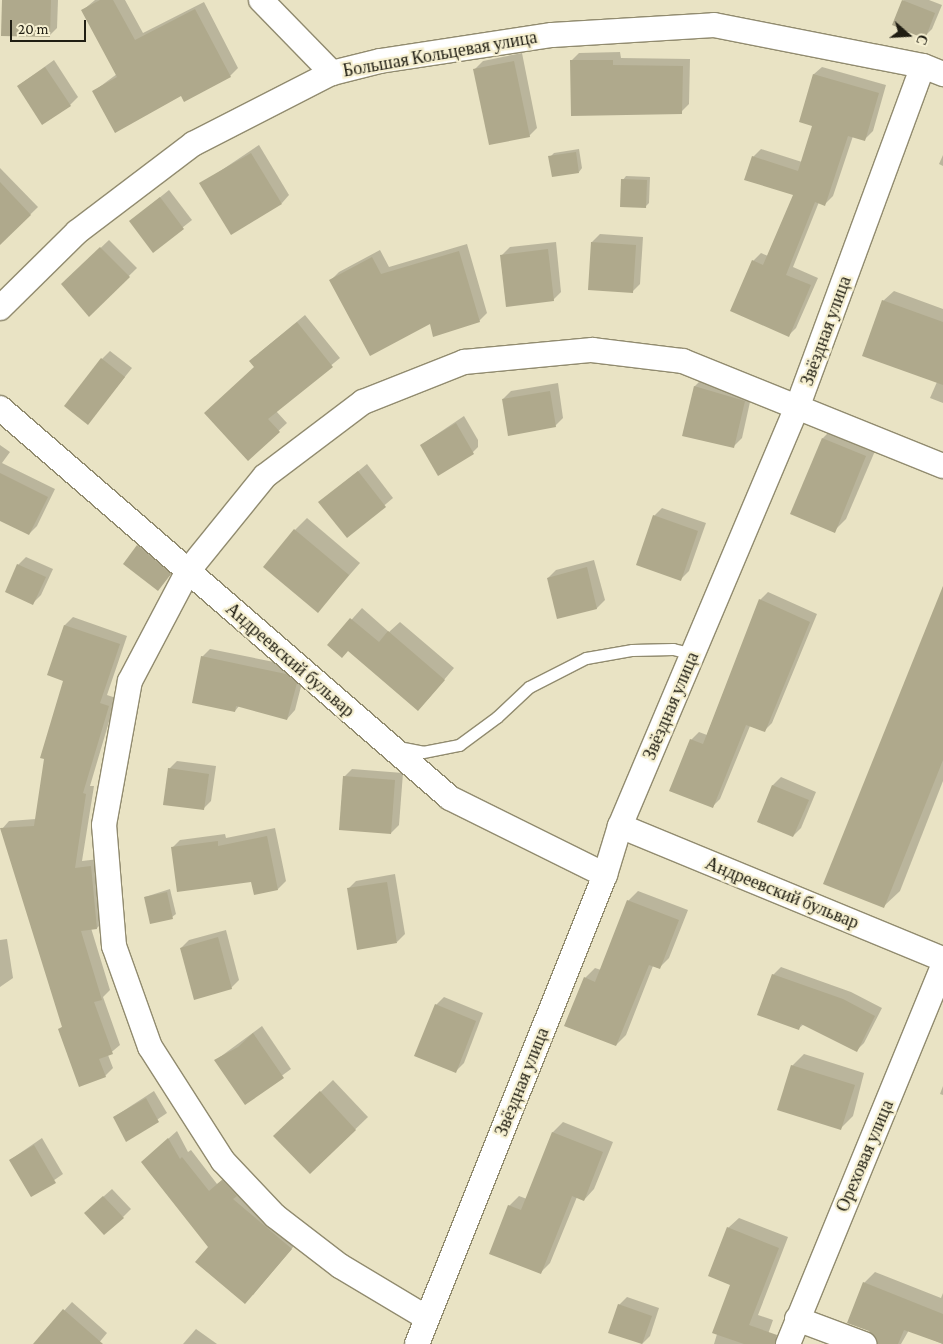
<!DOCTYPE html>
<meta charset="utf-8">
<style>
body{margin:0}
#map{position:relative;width:943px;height:1344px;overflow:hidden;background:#e9e3c4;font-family:"Crimson Pro",serif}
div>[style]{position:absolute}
.shadow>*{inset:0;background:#0003}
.building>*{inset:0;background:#afa98c}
.roads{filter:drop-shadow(1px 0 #918b6f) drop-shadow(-1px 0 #918b6f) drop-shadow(0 1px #918b6f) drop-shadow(0 -1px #918b6f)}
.service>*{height:11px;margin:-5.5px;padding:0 5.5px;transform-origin:5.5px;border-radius:5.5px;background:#fff}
.minor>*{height:24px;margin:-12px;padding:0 12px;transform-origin:12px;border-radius:12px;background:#fff}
span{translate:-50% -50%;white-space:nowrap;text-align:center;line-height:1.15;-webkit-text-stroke:4.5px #f6f0d1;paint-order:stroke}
.street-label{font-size:18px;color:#201e13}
.north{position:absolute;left:883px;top:10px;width:50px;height:50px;-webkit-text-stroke:4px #f6f0d1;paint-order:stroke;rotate:109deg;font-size:14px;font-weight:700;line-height:20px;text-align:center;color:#201e13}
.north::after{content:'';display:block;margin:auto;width:18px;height:22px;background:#201e13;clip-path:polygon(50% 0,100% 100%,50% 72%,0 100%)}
.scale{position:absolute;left:10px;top:20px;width:76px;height:22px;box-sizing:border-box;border:2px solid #201e13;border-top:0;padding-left:6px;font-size:15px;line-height:18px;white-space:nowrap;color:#201e13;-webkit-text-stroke:4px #f6f0d1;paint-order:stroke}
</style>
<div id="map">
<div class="shadow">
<div style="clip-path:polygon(3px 0,58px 0,57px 28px,49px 36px)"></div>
<div style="clip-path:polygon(95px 0,125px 0,143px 33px,204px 2px,238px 68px,230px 76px,182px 95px,94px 91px,117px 74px,83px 10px)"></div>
<div style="clip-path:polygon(903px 0,929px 0,942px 5px,932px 29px,924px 37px)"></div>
<div style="clip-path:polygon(620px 52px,621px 58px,690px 59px,689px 104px,681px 112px,571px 61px,579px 53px)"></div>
<div style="clip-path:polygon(522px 53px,537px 128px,529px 136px,475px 69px,483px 61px)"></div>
<div style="clip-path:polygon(54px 60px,78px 97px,70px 105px,18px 86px)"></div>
<div style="clip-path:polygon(822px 67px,886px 85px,873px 131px,865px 139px,853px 136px,833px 196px,825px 204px,819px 202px,793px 267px,818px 278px,796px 328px,788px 336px,753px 261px,761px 253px,768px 256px,795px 194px,753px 157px,761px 149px,802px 162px,814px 125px,814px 74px)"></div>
<div style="clip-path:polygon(259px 145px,289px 195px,282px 203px,201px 184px)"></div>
<div style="clip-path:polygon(579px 149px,582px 168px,579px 172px,550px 157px,554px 153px)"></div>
<div style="clip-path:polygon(943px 155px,943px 166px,939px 164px)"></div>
<div style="clip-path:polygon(0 168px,38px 207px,3px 241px,0 238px)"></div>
<div style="clip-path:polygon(626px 176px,650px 177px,649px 203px,645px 207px,623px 180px)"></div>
<div style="clip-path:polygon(169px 190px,192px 220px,153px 251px,131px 221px)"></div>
<div style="clip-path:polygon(600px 234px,643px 237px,640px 284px,632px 292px,592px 242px)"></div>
<div style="clip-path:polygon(109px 240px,137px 268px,89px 315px,71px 276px)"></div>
<div style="clip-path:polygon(556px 242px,561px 292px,553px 300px,502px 255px,510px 247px)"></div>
<div style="clip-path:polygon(467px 244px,487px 313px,479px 321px,430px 323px,331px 280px,339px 272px,380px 250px,389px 267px)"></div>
<div style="clip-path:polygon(894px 291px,943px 309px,943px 403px,930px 398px,937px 382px,883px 301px)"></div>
<div style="clip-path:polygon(305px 315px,340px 358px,276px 411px,287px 423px,248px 459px,259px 353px)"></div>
<div style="clip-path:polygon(110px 351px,132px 368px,88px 423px,102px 359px)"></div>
<div style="clip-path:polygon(703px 378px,752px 393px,742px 438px,734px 446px,684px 435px,695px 386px)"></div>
<div style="clip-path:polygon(558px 383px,563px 418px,555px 426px,503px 399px,511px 391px)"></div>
<div style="clip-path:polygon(464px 416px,478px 440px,478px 447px,470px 455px,421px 445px)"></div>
<div style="clip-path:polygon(835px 426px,878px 444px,846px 519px,834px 531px,823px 438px)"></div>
<div style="clip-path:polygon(0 445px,10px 452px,2px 463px,55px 489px,37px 526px,29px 534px,0 520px)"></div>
<div style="clip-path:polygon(367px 464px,393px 498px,347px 537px,320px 502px)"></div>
<div style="clip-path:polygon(662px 508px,706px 523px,689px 571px,681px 579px,654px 516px)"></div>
<div style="clip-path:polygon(307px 518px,360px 563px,318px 611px,295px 530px)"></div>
<div style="clip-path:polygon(146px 538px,178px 566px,158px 589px,124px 564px)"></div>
<div style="clip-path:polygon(26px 557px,53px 569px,41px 595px,33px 603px,18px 565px)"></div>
<div style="clip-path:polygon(594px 560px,605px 600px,597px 608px,558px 618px,548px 578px,556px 570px)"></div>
<div style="clip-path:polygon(943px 586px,943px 781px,900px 891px,884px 906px)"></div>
<div style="clip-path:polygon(768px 592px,817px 614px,772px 723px,764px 731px,750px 726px,720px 799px,712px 807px,691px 740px,699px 732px,707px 735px,760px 600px)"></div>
<div style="clip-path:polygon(362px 608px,389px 632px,400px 622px,454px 668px,428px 699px,349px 650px,329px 645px)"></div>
<div style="clip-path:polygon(73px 617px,127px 636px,107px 695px,116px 698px,90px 786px,94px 786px,82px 861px,99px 859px,105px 920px,97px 928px,91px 928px,110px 990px,103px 997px,120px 1045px,108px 1055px,113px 1068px,105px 1076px,60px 1029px,63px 1026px,2px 829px,9px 821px,36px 819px,65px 680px,49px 674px,65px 625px)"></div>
<div style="clip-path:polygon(210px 649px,294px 666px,304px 675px,295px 710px,287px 719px,239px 706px,235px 711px,202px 657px)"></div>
<div style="clip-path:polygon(177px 761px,216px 766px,211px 801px,203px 809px,169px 769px)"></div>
<div style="clip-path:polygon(352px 769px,403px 773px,399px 825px,391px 833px,344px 777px)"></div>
<div style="clip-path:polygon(781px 777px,816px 792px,801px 828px,793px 836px,758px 821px,773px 785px)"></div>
<div style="clip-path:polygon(275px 828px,286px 881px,278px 889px,172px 848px,180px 840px,225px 834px,226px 838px)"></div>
<div style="clip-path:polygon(395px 874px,405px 934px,397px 942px,348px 889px,356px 881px)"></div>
<div style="clip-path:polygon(170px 889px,176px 914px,172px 917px,145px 897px)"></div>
<div style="clip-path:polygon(638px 891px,688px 910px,669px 958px,659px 968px,653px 966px,626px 1035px,616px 1045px,585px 978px,595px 968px,601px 970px,628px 901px)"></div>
<div style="clip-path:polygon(226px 930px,239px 980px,231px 988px,181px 948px,189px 940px)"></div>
<div style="clip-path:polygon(7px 939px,13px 978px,0 987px,0 940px)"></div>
<div style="clip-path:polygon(781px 967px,851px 992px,882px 1008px,864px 1043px,856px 1051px,804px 1024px,798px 1029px,773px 975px)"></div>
<div style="clip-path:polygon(444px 997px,483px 1013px,464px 1063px,456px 1071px,436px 1005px)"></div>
<div style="clip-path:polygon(262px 1026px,291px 1069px,245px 1103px,216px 1060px)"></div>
<div style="clip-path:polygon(804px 1054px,864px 1073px,853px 1116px,841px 1128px,792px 1066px)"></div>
<div style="clip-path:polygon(333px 1080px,368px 1117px,310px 1173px,287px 1124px)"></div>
<div style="clip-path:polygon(943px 1086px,943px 1095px,940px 1094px)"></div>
<div style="clip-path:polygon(154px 1091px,167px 1113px,127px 1140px,114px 1117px)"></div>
<div style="clip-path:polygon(563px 1122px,613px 1142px,594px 1189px,584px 1200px,577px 1197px,550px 1263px,540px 1273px,509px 1206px,519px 1196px,527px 1199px,553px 1132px)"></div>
<div style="clip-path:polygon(177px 1131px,188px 1152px,191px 1150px,217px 1184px,231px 1173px,299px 1240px,253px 1295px,210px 1247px,151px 1154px)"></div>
<div style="clip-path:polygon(42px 1138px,63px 1174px,31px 1196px,10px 1160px)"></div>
<div style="clip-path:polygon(112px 1189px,131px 1209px,123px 1217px,94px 1205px)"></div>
<div style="clip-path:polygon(739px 1218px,788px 1237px,758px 1315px,773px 1320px,767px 1337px,760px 1344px,714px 1344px,732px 1284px,728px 1228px)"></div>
<div style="clip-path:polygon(875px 1272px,941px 1298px,943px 1293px,943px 1344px,909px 1330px,901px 1344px,880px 1344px,864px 1283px)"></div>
<div style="clip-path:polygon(627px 1297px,659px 1308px,650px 1336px,642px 1344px,619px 1305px)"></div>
<div style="clip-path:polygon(72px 1302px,107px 1333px,98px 1344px,34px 1344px)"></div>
<div style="clip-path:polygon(196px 1329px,217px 1344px,183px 1344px)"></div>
</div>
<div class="building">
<div style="clip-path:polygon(2px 0,51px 0,50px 37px,1px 36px)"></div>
<div style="clip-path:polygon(100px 0,113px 0,135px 40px,195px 9px,231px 77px,184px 102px,181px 96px,115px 133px,92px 91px,117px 77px,81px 10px)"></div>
<div style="clip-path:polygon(902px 0,935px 13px,925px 39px,892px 25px)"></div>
<div style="clip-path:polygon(570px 60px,613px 60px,613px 65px,683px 66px,682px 114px,571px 116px)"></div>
<div style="clip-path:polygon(514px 61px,530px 137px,489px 145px,473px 69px)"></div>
<div style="clip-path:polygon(45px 67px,71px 106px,42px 125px,17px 86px)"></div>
<div style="clip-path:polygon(813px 74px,879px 93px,865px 141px,848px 136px,825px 206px,815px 202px,786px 275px,811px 285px,789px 337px,730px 311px,752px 260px,763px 265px,793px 195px,744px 180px,752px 156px,798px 171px,812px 126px,799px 122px)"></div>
<div style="clip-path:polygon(576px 152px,579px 173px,552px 177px,548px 156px)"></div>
<div style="clip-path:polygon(251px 153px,282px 204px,231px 235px,199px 183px)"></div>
<div style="clip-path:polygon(621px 179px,647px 180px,646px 208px,620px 207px)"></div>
<div style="clip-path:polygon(0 182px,31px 215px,0 245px)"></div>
<div style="clip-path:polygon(160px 197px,184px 229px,153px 253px,129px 221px)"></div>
<div style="clip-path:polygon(591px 242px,636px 245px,633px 293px,588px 290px)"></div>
<div style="clip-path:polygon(100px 247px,130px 277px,89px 317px,61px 284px)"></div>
<div style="clip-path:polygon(548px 249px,554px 301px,506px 307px,500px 255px)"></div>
<div style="clip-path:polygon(459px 251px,480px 322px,433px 337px,430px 324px,370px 356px,329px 280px,372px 257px,381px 274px)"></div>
<div style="clip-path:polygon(882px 300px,943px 322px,943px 385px,862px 356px)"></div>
<div style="clip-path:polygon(297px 322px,333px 367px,268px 419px,280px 432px,248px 461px,204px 413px,254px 367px,249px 361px)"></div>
<div style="clip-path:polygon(101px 358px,125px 377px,88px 425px,64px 406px)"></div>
<div style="clip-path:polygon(694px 386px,745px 401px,734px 448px,682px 436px)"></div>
<div style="clip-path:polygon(550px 391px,556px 427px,508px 436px,502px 399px)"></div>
<div style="clip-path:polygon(456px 423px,474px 454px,438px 476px,420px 445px)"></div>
<div style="clip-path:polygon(822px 438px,866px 456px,835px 533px,790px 514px)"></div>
<div style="clip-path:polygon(358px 471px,386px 507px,347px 538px,318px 502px)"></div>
<div style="clip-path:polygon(0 473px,48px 497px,29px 535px,0 521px)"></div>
<div style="clip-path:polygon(653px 515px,698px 531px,681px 581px,636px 565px)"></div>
<div style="clip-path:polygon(294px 529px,349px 575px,318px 613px,263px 567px)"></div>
<div style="clip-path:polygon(137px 545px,171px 574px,158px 591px,123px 564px)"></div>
<div style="clip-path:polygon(17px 564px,46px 577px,33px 605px,5px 592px)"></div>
<div style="clip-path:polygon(587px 567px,597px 609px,557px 619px,547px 578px)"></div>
<div style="clip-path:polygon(943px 586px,943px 760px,884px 908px,823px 884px)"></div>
<div style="clip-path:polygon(759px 599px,810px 622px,765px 732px,746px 725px,713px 808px,669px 791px,690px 739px,703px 744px)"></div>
<div style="clip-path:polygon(350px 618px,379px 642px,388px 631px,445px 680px,418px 711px,348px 651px,342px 658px,327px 645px)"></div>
<div style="clip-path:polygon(64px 625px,120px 644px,100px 703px,109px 706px,83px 793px,86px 794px,75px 868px,91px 866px,97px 929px,81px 931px,102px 1000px,94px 1002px,113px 1054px,99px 1059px,106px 1077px,79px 1087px,58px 1029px,62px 1027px,0 828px,34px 826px,44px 759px,40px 758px,63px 681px,47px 675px)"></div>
<div style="clip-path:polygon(201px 656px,286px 674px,297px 683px,287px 720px,236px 706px,235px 712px,192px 703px)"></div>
<div style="clip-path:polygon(168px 768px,209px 774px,204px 810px,163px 805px)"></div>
<div style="clip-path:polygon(343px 776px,395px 780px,391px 834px,339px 830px)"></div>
<div style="clip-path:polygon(772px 785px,809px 800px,793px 837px,757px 822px)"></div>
<div style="clip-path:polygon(267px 836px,278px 890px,254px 895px,251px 882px,177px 892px,171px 847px,218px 841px,218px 846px)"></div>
<div style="clip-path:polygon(387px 882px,397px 943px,357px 950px,347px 888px)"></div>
<div style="clip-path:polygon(167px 892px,173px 919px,150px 924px,144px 897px)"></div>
<div style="clip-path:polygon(627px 900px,679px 920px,660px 969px,649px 965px,616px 1046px,564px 1026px,584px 977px,595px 982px)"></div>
<div style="clip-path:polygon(218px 937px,232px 989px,194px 1000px,180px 948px)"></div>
<div style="clip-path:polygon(772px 974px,843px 999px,875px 1016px,857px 1052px,801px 1024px,799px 1030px,757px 1015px)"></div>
<div style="clip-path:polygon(435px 1004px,476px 1021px,456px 1073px,414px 1056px)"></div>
<div style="clip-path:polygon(253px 1033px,284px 1078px,245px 1105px,214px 1060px,238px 1047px)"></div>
<div style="clip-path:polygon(791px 1065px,855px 1085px,841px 1130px,777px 1110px)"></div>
<div style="clip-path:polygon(320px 1091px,356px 1130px,310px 1174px,273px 1136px)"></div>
<div style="clip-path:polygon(146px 1098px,159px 1122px,126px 1142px,113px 1117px)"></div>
<div style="clip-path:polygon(552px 1132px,603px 1152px,584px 1201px,572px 1196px,541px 1274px,489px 1254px,508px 1205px,521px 1210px)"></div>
<div style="clip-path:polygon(168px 1138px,180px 1159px,182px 1157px,209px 1191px,222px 1180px,237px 1196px,233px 1199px,292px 1249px,245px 1304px,195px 1262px,208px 1247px,141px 1162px)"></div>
<div style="clip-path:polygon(34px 1145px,56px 1183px,31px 1197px,9px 1160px)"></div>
<div style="clip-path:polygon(103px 1196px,124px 1218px,104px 1235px,84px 1213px)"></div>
<div style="clip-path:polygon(727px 1227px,779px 1248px,749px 1325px,777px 1335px,775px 1344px,744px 1344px,712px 1333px,730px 1285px,708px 1276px)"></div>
<div style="clip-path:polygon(863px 1282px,943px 1314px,943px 1344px,904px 1330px,898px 1344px,877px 1344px,869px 1331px,847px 1323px)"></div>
<div style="clip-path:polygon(618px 1304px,652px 1316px,642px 1344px,608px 1333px)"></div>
<div style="clip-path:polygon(63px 1309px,103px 1344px,33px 1344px)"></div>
</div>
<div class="roads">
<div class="service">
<div style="left:398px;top:747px;width:25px;rotate:11deg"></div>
<div style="left:423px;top:752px;width:37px;rotate:-11deg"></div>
<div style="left:459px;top:745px;width:47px;rotate:-36.4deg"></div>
<div style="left:497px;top:717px;width:44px;rotate:-43.2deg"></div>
<div style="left:529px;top:687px;width:64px;rotate:-27deg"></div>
<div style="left:586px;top:658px;width:47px;rotate:-9.9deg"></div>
<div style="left:632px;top:650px;width:41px;rotate:-1.4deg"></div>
<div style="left:673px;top:649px;width:21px;rotate:14deg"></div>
</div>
<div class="minor">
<div style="left:261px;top:0;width:102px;rotate:45.8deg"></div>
<div style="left:0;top:308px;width:108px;rotate:-44.6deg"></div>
<div style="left:77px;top:232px;width:146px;rotate:-37.2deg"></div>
<div style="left:193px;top:144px;width:156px;rotate:-27.1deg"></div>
<div style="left:332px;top:73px;width:49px;rotate:-14deg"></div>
<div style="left:380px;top:61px;width:174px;rotate:-8.6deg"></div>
<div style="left:552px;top:35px;width:162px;rotate:-3.5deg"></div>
<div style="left:714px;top:25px;width:213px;rotate:11.1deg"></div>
<div style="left:923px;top:66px;width:22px;rotate:22deg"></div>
<div style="left:0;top:408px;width:595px;rotate:40.91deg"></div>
<div style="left:450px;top:798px;width:173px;rotate:26.4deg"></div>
<div style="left:620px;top:826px;width:349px;rotate:22.4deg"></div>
<div style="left:427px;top:1318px;width:101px;rotate:-149.1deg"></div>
<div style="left:340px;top:1266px;width:82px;rotate:-142.4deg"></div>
<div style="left:275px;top:1216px;width:76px;rotate:-133.4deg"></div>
<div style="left:223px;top:1161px;width:135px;rotate:-122.6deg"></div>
<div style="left:150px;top:1047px;width:107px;rotate:-109.6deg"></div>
<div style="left:114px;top:946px;width:121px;rotate:-94.7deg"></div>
<div style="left:104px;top:825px;width:146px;rotate:-79.8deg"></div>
<div style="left:130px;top:681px;width:124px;rotate:-62.2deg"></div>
<div style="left:188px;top:571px;width:122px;rotate:-51deg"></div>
<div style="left:265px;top:476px;width:123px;rotate:-37.1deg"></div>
<div style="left:363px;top:402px;width:109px;rotate:-21.6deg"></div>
<div style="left:464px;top:362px;width:129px;rotate:-5.4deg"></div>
<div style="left:592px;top:350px;width:92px;rotate:6.9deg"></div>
<div style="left:683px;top:361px;width:280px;rotate:22deg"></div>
<div style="left:797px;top:1319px;width:72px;rotate:20.5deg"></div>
<div style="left:417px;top:1344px;width:505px;rotate:-68.16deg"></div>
<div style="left:605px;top:875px;width:51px;rotate:-73deg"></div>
<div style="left:620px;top:826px;width:454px;rotate:-67.1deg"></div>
<div style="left:797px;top:408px;width:364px;rotate:-69.8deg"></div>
<div style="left:788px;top:1344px;width:408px;rotate:-67.7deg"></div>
</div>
</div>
<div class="street-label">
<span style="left:440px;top:54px;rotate:-10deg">Большая Кольцевая улица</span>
<span style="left:826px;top:331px;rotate:-70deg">Звёздная улица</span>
<span style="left:290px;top:660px;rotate:41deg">Андреевский бульвар</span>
<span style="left:671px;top:706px;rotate:-67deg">Звёздная улица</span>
<span style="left:782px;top:893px;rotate:22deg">Андреевский бульвар</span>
<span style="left:522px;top:1082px;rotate:-68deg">Звёздная улица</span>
<span style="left:865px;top:1156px;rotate:-67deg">Ореховая улица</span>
</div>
<div class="north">С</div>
<div class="scale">20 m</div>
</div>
